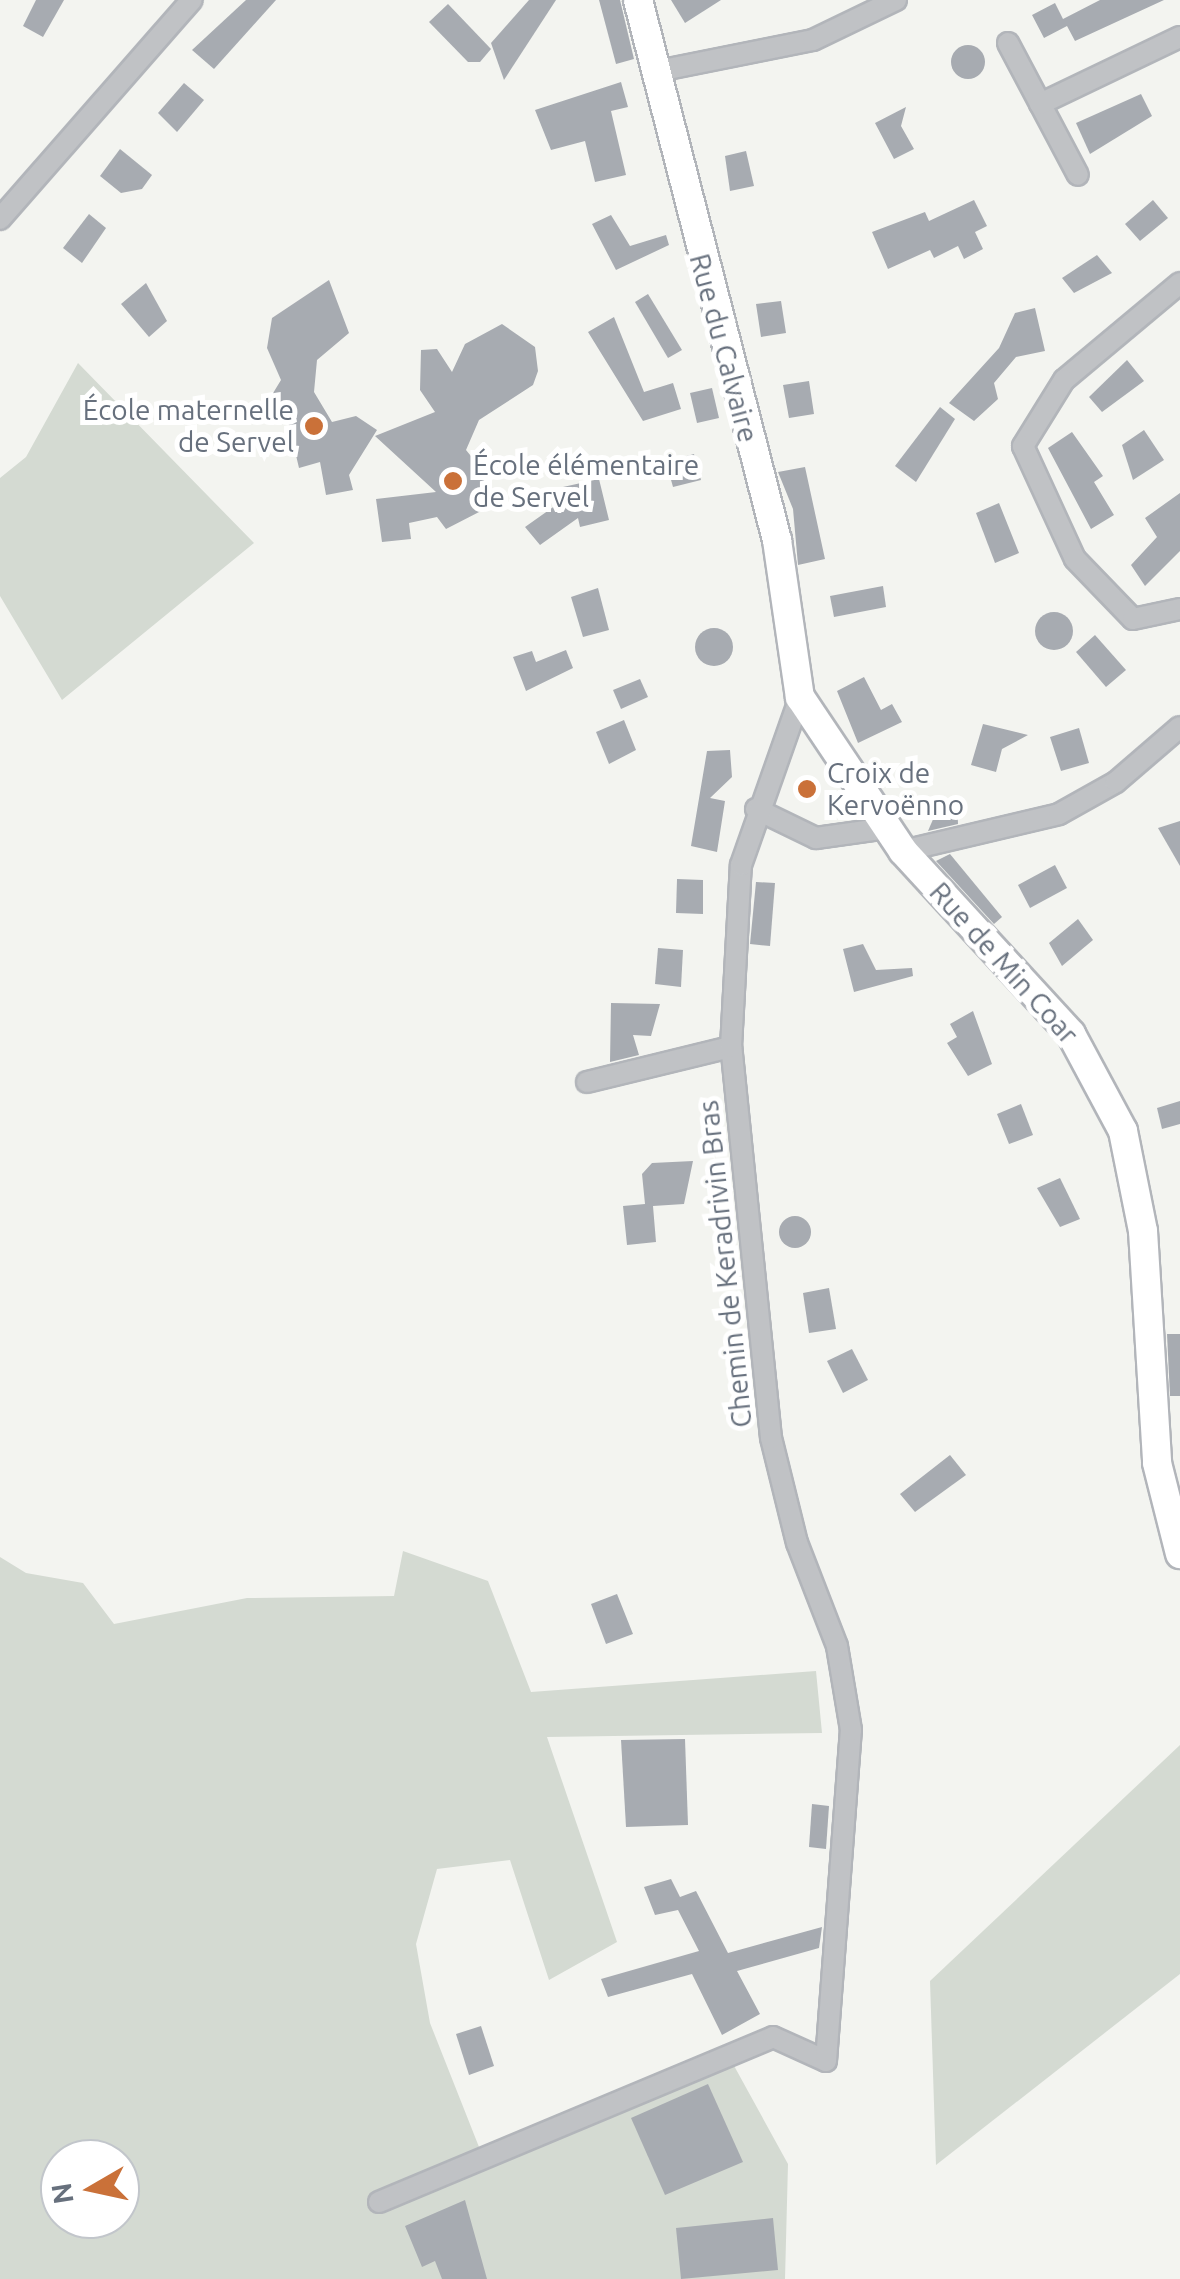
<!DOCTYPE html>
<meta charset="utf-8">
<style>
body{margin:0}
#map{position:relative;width:1180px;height:2279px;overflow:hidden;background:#f3f4f0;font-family:Ubuntu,sans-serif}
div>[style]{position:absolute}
.green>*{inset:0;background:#d4dad2}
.building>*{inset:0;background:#a7abb1}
.round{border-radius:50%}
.roads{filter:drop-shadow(2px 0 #b2b5ba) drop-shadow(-2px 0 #b2b5ba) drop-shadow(0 2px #b2b5ba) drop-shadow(0 -2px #b2b5ba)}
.street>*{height:20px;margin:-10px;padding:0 10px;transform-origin:10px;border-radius:10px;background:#c0c2c5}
.secondary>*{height:28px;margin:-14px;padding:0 14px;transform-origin:14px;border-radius:14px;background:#fff}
.dots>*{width:28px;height:28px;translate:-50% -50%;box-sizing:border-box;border:5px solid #fff;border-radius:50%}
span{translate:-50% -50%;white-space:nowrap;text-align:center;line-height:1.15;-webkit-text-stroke:10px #fff;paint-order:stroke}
.street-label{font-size:28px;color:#67707d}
.poi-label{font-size:28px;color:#67707d}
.right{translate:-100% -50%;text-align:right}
.left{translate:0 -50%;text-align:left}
.north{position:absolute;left:40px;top:2139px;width:100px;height:100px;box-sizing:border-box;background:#fff;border:2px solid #c2c6cb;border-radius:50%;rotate:261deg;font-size:28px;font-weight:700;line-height:40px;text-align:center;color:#67707d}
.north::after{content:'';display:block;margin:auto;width:35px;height:45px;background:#ca7139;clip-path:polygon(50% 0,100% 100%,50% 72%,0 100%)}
</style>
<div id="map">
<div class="green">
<div style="clip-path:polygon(78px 363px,254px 543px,62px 700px,0 596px,0 478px,26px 457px)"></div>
<div style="clip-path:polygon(evenodd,403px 1551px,488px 1581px,531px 1692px,816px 1671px,822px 1733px,547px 1737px,617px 1942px,549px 1980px,510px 1860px,437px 1869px,416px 1944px,430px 2023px,481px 2152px,727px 2053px,788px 2164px,785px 2279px,0 2279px,0 1557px,26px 1573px,83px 1583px,114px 1624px,247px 1598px,394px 1596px,403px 1551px,60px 2159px,120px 2159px,120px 2219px,60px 2219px,60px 2159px)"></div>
<div style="clip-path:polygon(1180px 1745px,1180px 1974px,936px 2165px,930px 1981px)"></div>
</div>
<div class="building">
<div style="clip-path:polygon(36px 0,64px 0,43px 37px,23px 26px)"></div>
<div style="clip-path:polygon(246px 0,276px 0,214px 69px,192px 50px)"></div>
<div style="clip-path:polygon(529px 0,556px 0,504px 80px,491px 43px)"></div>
<div style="clip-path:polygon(599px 0,620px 0,634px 59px,616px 64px)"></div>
<div style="clip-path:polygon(671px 0,721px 0,685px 23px)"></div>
<div style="clip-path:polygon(1100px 0,1164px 0,1075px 41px,1067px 26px,1044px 38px,1032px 15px,1055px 3px,1063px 19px)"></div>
<div style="clip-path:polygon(448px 4px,491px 49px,480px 62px,468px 62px,429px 22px)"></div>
<div class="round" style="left:951px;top:45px;width:34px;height:34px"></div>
<div style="clip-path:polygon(621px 82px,628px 107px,611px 111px,626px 175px,595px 182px,585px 141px,551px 150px,535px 110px)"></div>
<div style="clip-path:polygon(184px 83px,204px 100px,177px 132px,158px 113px)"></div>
<div style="clip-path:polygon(1141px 94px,1152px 116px,1090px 154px,1076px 123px)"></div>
<div style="clip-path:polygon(906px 107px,901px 126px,914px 149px,894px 159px,875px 123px)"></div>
<div style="clip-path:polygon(120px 149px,152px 175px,142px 189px,121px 193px,100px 176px)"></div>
<div style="clip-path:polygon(746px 151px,754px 186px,730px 191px,725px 156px)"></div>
<div style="clip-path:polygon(974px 200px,987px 226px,975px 232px,983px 249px,964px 259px,958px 246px,934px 258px,930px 250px,888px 269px,872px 232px,925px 212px,929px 221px)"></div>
<div style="clip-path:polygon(1153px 200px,1168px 218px,1140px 241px,1125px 224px)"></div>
<div style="clip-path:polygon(89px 214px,106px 228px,82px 263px,63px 248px)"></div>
<div style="clip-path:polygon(611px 215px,630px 246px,666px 235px,669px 245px,616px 270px,592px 224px)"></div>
<div style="clip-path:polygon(1097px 255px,1112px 273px,1074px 293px,1062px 278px)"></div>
<div style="clip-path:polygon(329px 280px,349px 333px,317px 360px,314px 392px,332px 422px,356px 416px,377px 430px,349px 475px,353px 490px,326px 495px,320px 462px,299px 468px,286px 413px,267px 403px,281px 380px,267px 348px,272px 318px)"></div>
<div style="clip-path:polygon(146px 283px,167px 321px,149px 337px,121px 304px)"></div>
<div style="clip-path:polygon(648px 294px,682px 350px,668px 358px,635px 302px)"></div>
<div style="clip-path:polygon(781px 301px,786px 333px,761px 337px,756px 304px)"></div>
<div style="clip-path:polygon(1035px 308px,1045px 351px,1016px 357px,994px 383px,998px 399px,974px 421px,949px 403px,999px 348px,1015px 313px)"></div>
<div style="clip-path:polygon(614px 317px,644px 392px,673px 383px,681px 409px,643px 421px,588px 332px)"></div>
<div style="clip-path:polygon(502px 324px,535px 347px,538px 371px,533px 385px,479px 420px,466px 450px,484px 472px,483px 510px,446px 529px,437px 517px,409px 523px,411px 539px,382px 542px,376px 499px,436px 492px,375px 436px,435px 412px,420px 390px,421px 350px,437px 349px,452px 372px,465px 344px)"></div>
<div style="clip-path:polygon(1127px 360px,1144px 381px,1102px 412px,1089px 397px)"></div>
<div style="clip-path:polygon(809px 381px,814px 414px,789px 418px,783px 385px)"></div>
<div style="clip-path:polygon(712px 388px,719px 418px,697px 423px,690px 393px)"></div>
<div style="clip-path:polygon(940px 407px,955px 419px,916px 482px,895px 466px)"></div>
<div style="clip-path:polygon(1144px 430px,1164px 460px,1133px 480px,1122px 445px)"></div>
<div style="clip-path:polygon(1072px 432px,1103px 476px,1094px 482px,1114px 515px,1091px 529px,1048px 448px)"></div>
<div style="clip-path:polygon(694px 454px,701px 480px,673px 487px,666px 462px)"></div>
<div style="clip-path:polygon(805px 467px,825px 559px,798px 565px,793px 509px,778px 472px)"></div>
<div style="clip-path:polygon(599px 479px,609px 520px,580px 527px,578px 518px,540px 545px,525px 527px,566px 498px,563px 487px)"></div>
<div style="clip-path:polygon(1180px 493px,1180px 551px,1145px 586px,1131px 565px,1157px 537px,1145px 518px)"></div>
<div style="clip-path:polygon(999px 503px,1019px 553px,995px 563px,976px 513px)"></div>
<div style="clip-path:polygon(883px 586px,886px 607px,834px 617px,830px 596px)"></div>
<div style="clip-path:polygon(598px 588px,609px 630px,583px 637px,571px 597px)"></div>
<div class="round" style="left:1035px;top:612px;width:38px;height:38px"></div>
<div class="round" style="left:695px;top:628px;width:38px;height:38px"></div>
<div style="clip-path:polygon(1095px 635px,1126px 670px,1106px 687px,1076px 652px)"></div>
<div style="clip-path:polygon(566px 650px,573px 668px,526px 691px,513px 657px,532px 651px,536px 662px)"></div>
<div style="clip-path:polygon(864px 677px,881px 710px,892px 704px,902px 722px,858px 743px,837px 691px)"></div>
<div style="clip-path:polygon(640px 679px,648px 697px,621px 709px,613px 690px)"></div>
<div style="clip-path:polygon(624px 720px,636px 750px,609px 764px,596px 732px)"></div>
<div style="clip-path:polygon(983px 724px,1028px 735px,1002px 749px,996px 772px,971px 765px)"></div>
<div style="clip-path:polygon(1079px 728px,1089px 763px,1061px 771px,1050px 737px)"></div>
<div style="clip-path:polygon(730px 750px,732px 777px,710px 798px,725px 801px,717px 852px,691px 846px,707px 751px)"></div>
<div style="clip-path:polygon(957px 800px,958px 824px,928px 831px,940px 803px)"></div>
<div style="clip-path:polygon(1180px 821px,1180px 866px,1158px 828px)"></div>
<div style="clip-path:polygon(950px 854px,1002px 917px,994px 924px,936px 861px)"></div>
<div style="clip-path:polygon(1055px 865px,1067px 888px,1030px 908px,1018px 885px)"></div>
<div style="clip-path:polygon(677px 879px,703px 880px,703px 914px,676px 913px)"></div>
<div style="clip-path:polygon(756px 882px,775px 883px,770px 946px,750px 944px)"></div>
<div style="clip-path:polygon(1078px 919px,1093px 940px,1062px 966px,1049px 943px)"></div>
<div style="clip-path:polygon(863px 944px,876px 970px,912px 968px,913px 976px,854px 992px,843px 949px)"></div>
<div style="clip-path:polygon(658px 948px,683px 950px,681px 987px,655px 984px)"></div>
<div style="clip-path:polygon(611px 1003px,660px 1004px,651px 1036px,633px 1035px,639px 1055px,610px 1062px)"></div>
<div style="clip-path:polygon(973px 1011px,992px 1064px,968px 1076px,947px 1043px,957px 1037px,950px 1024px)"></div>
<div style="clip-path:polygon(1180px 1101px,1180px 1124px,1162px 1129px,1157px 1108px)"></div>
<div style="clip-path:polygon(1021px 1104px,1033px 1135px,1009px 1144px,997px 1114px)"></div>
<div style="clip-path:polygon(693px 1161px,684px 1204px,653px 1206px,656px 1242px,627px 1245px,623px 1206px,645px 1204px,642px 1174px,652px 1163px)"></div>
<div style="clip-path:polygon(1060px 1178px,1080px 1219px,1060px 1227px,1037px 1188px)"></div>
<div class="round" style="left:779px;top:1216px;width:32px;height:32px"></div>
<div style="clip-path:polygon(829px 1288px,836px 1329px,809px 1333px,803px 1293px)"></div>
<div style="clip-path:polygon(1167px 1334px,1180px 1334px,1180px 1396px,1170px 1396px)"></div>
<div style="clip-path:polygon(852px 1349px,868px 1380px,843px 1393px,827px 1361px)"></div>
<div style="clip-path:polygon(950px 1455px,966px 1475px,915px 1512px,900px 1494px)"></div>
<div style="clip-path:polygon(617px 1594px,633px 1634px,606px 1644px,591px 1604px)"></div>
<div style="clip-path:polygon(685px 1739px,688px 1825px,626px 1827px,621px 1740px)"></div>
<div style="clip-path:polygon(812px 1804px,829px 1806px,826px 1849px,809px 1847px)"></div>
<div style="clip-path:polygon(671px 1879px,680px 1897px,696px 1891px,728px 1953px,822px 1927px,819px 1948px,737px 1971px,760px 2014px,722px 2035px,692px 1974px,608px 1997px,601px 1979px,699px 1951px,678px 1910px,655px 1915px,644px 1887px)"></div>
<div style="clip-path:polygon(481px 2026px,494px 2066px,469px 2075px,456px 2034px)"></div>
<div style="clip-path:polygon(708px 2084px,743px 2162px,665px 2195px,631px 2118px)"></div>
<div style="clip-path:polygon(465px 2200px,487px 2279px,442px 2279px,435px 2261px,422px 2267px,405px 2226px)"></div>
<div style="clip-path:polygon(773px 2218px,778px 2270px,681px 2279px,676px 2228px)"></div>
</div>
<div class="roads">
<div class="street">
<div style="left:1008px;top:43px;width:149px;rotate:62.1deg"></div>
<div style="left:653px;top:72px;width:163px;rotate:-11.3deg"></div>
<div style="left:813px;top:40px;width:92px;rotate:-25.7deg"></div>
<div style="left:1040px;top:104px;width:155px;rotate:-25.6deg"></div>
<div style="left:0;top:219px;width:291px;rotate:-48.8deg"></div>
<div style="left:1180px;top:283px;width:151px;rotate:140.1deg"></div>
<div style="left:1064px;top:380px;width:78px;rotate:121.8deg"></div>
<div style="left:1023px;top:446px;width:124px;rotate:65.3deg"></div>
<div style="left:1075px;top:559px;width:83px;rotate:46deg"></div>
<div style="left:1133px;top:619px;width:48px;rotate:-12deg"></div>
<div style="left:756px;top:809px;width:67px;rotate:25.8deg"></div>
<div style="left:816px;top:838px;width:72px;rotate:-8deg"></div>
<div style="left:903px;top:851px;width:160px;rotate:-13.3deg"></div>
<div style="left:1059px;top:814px;width:65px;rotate:-29.3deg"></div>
<div style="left:1116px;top:782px;width:84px;rotate:-40.7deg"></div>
<div style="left:587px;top:1082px;width:148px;rotate:-13.7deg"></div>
<div style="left:379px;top:2202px;width:427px;rotate:-22.7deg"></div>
<div style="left:773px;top:2037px;width:58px;rotate:24.4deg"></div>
<div style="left:826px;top:2061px;width:332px;rotate:-85.7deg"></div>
<div style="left:851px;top:1730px;width:85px;rotate:-99.5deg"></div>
<div style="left:837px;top:1646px;width:110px;rotate:-111.2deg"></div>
<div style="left:797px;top:1543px;width:108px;rotate:-103.9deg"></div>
<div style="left:771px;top:1438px;width:393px;rotate:-95.8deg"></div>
<div style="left:731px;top:1047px;width:182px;rotate:-86.9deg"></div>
<div style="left:741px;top:865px;width:178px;rotate:-70.6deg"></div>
</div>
<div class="secondary">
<div style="left:638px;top:0;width:558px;rotate:75.57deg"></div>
<div style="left:777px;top:540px;width:159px;rotate:81.7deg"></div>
<div style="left:800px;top:697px;width:185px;rotate:56.2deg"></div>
<div style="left:903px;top:851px;width:248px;rotate:47.4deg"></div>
<div style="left:1071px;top:1034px;width:110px;rotate:61.8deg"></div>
<div style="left:1123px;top:1131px;width:102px;rotate:78.7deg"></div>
<div style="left:1143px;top:1231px;width:232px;rotate:86.5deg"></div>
<div style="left:1157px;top:1463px;width:94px;rotate:75.8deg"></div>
</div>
</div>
<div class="dots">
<div style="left:314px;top:426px;background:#ca7139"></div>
<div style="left:453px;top:481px;background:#ca7139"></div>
<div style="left:807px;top:789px;background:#ca7139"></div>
</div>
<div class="street-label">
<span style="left:724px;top:348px;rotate:75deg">Rue du Calvaire</span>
<span style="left:1004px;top:963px;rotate:48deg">Rue de Min Coar</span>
<span style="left:725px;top:1264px;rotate:-96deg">Chemin de Keradrivin Bras</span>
</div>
<div class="poi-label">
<span class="right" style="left:294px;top:426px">École maternelle<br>de Servel</span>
<span class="left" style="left:473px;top:481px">École élémentaire<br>de Servel</span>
<span class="left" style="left:827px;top:789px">Croix de<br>Kervoënno</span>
</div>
<div class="north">N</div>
</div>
